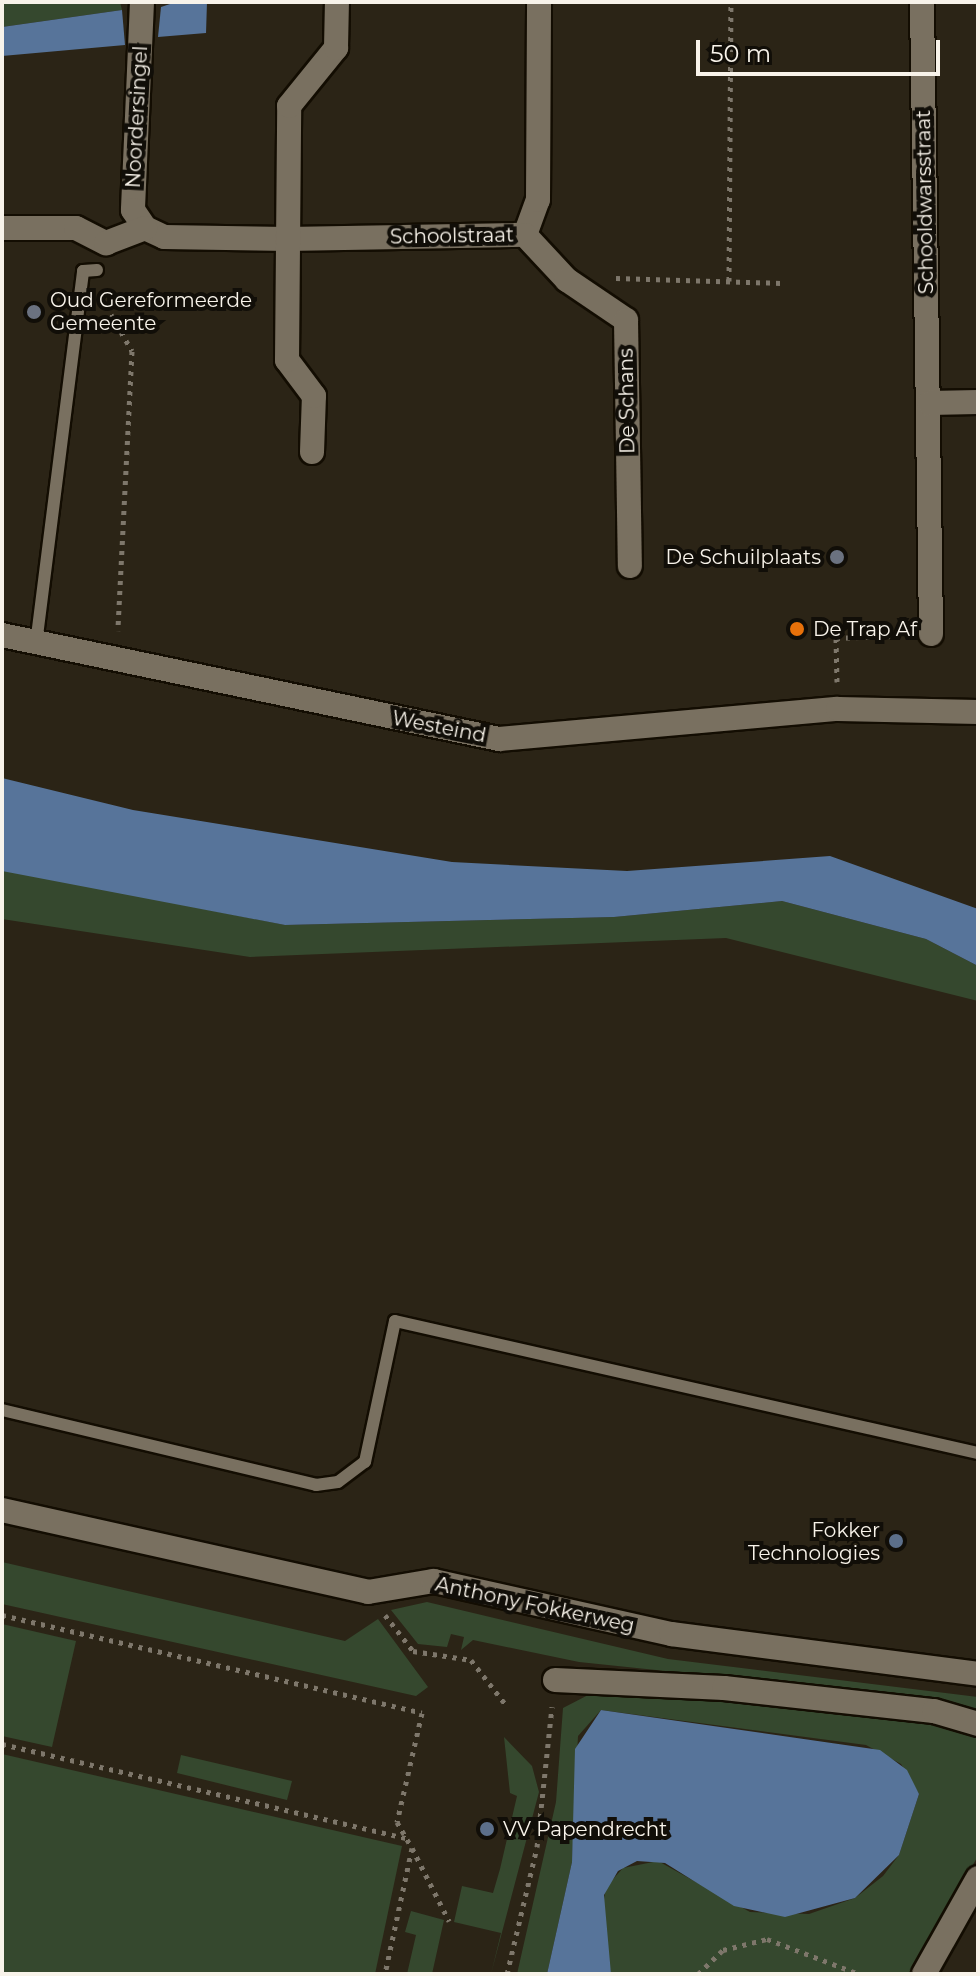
<!DOCTYPE html>
<style>
body{margin:0}
#map{position:relative;width:980px;height:1976px;overflow:hidden;background:#2b2416;font-family:Montserrat,sans-serif}
div>[style]{position:absolute}
.green>*{inset:0;background:#35482e}
.water>*{inset:0;background:#57749a}
.path>*{height:5px;margin-top:-2.5px;transform-origin:0;background:repeating-linear-gradient(90deg,#7e776b 0 4px,transparent 0 10px)}
.roads{filter:drop-shadow(2px 0 #130d02) drop-shadow(-2px 0 #130d02) drop-shadow(0 2px #130d02) drop-shadow(0 -2px #130d02)}
.lane>*{height:12px;margin:-6px;padding:0 6px;transform-origin:6px;border-radius:6px;background:#797060}
.street>*{height:24px;margin:-12px;padding:0 12px;transform-origin:12px;border-radius:12px;background:#797060}
.secondary>*{height:24px;margin:-12px;padding:0 12px;transform-origin:12px;border-radius:12px;background:#797060}
.dots>*{width:22px;height:22px;translate:-50% -50%;box-sizing:border-box;border:4px solid #110e08;border-radius:50%}
span{translate:-50% -50%;white-space:nowrap;text-align:center;line-height:1.15;-webkit-text-stroke:8px #110e08;paint-order:stroke}
.street-label{font-size:20px;color:#f8f3ea}
.poi-label{font-size:20px;color:#f8f3ea}
.left{translate:0 -50%;text-align:left}
.right{translate:-100% -50%;text-align:right}
.frame{position:absolute;inset:0;border:4px solid #f8f3ea;pointer-events:none}
.scale{position:absolute;left:696px;top:40px;width:244px;height:36px;box-sizing:border-box;border:4px solid #f8f3ea;border-top:0;padding-left:10px;font-size:24px;line-height:28px;white-space:nowrap;color:#f8f3ea;-webkit-text-stroke:6px #110e08;paint-order:stroke}
</style>
<div id="map">
<div class="green">
<div style="clip-path:polygon(2px 2px,120px 2px,122px 10px,2px 27px)"></div>
<div style="clip-path:polygon(2px 869px,285px 925px,614px 917px,782px 901px,926px 939px,978px 966px,978px 1001px,726px 938px,250px 957px,2px 919px)"></div>
<div style="clip-path:polygon(2px 1562px,345px 1641px,378px 1619px,428px 1687px,416px 1696px,2px 1604px)"></div>
<div style="clip-path:polygon(427px 1602px,668px 1659px,978px 1697px,978px 1712px,935px 1699px,579px 1662px,473px 1640px,461px 1650px,464px 1637px,451px 1634px,447px 1647px,418px 1644px,391px 1610px)"></div>
<div style="clip-path:polygon(2px 1624px,76px 1641px,52px 1747px,2px 1736px)"></div>
<div style="clip-path:polygon(592px 1693px,712px 1698px,943px 1723px,978px 1734px,978px 1856px,910px 1974px,611px 1974px,601px 1917px,606px 1887px,623px 1868px,658px 1861px,750px 1912px,809px 1914px,855px 1898px,883px 1876px,899px 1855px,919px 1794px,901px 1764px,866px 1745px,601px 1710px,578px 1736px,572px 1862px,547px 1974px,517px 1974px,556px 1802px,563px 1708px)"></div>
<div style="clip-path:polygon(504px 1737px,532px 1766px,539px 1792px,491px 1974px,501px 1933px,454px 1922px,462px 1886px,493px 1893px,500px 1869px,517px 1796px,510px 1793px)"></div>
<div style="clip-path:polygon(2px 1754px,402px 1846px,375px 1974px,2px 1974px)"></div>
<div style="clip-path:polygon(181px 1755px,292px 1781px,287px 1800px,177px 1773px)"></div>
<div style="clip-path:polygon(411px 1911px,444px 1920px,432px 1974px,407px 1974px,416px 1935px,405px 1932px)"></div>
</div>
<div class="water">
<div style="clip-path:polygon(176px 2px,207px 2px,206px 33px,158px 37px,161px 7px)"></div>
<div style="clip-path:polygon(122px 10px,125px 45px,2px 56px,2px 27px)"></div>
<div style="clip-path:polygon(2px 778px,133px 810px,452px 862px,627px 871px,830px 856px,978px 909px,978px 966px,926px 939px,782px 901px,614px 917px,285px 925px,2px 871px)"></div>
<div style="clip-path:polygon(601px 1710px,880px 1750px,907px 1770px,919px 1794px,899px 1855px,855px 1898px,785px 1917px,734px 1906px,665px 1863px,637px 1861px,618px 1871px,604px 1895px,611px 1974px,547px 1974px,572px 1862px,575px 1749px)"></div>
</div>
<div class="path">
<div style="left:616px;top:278px;width:165px;rotate:1.7deg"></div>
<div style="left:729px;top:281px;width:279px;rotate:-89.6deg"></div>
<div style="left:101px;top:297px;width:62px;rotate:60.1deg"></div>
<div style="left:132px;top:351px;width:280px;rotate:92.9deg"></div>
<div style="left:837px;top:682px;width:44px;rotate:-91.3deg"></div>
<div style="left:836px;top:638px;width:70px;rotate:-2.5deg"></div>
<div style="left:2px;top:1615px;width:431px;rotate:13.1deg"></div>
<div style="left:422px;top:1713px;width:112px;rotate:102.9deg"></div>
<div style="left:397px;top:1822px;width:30px;rotate:60deg"></div>
<div style="left:412px;top:1848px;width:129px;rotate:102.1deg"></div>
<div style="left:385px;top:1615px;width:46px;rotate:52.1deg"></div>
<div style="left:413px;top:1651px;width:59px;rotate:8.8deg"></div>
<div style="left:471px;top:1660px;width:57px;rotate:52.1deg"></div>
<div style="left:2px;top:1744px;width:415px;rotate:13.1deg"></div>
<div style="left:412px;top:1848px;width:82px;rotate:63.1deg"></div>
<div style="left:507px;top:1974px;width:130px;rotate:-76.7deg"></div>
<div style="left:537px;top:1847px;width:141px;rotate:-83.9deg"></div>
<div style="left:698px;top:1974px;width:35px;rotate:-44deg"></div>
<div style="left:723px;top:1950px;width:45px;rotate:-14deg"></div>
<div style="left:767px;top:1939px;width:98px;rotate:20.8deg"></div>
</div>
<div class="roads">
<div class="lane">
<div style="left:36px;top:644px;width:376px;rotate:-82.8deg"></div>
<div style="left:83px;top:271px;width:14px;rotate:-4deg"></div>
<div style="left:2px;top:1410px;width:323px;rotate:13.4deg"></div>
<div style="left:316px;top:1485px;width:22px;rotate:-8deg"></div>
<div style="left:338px;top:1482px;width:34px;rotate:-37deg"></div>
<div style="left:365px;top:1462px;width:144px;rotate:-78deg"></div>
<div style="left:395px;top:1321px;width:598px;rotate:12.76deg"></div>
</div>
<div class="street">
<div style="left:142px;top:2px;width:208px;rotate:92.5deg"></div>
<div style="left:133px;top:210px;width:22px;rotate:56deg"></div>
<div style="left:145px;top:228px;width:21px;rotate:25deg"></div>
<div style="left:164px;top:237px;width:123px;rotate:0.9deg"></div>
<div style="left:287px;top:239px;width:238px;rotate:-1deg"></div>
<div style="left:525px;top:235px;width:37px;rotate:-70deg"></div>
<div style="left:538px;top:200px;width:198px;rotate:-89.7deg"></div>
<div style="left:922px;top:2px;width:632px;rotate:89.18deg"></div>
<div style="left:2px;top:228px;width:74px"></div>
<div style="left:76px;top:228px;width:34px;rotate:27deg"></div>
<div style="left:106px;top:243px;width:42px;rotate:-21deg"></div>
<div style="left:525px;top:235px;width:62px;rotate:47deg"></div>
<div style="left:567px;top:280px;width:71px;rotate:34.1deg"></div>
<div style="left:626px;top:320px;width:246px;rotate:89.1deg"></div>
<div style="left:929px;top:403px;width:49px;rotate:-1.2deg"></div>
<div style="left:312px;top:452px;width:56px;rotate:-88deg"></div>
<div style="left:314px;top:396px;width:45px;rotate:-126.9deg"></div>
<div style="left:287px;top:360px;width:254px;rotate:-89.5deg"></div>
<div style="left:289px;top:106px;width:75px;rotate:-51deg"></div>
<div style="left:336px;top:48px;width:46px;rotate:-88.8deg"></div>
<div style="left:2px;top:1510px;width:375px;rotate:12.6deg"></div>
<div style="left:368px;top:1592px;width:67px;rotate:-9.5deg"></div>
<div style="left:434px;top:1581px;width:243px;rotate:12.6deg"></div>
<div style="left:671px;top:1634px;width:310px;rotate:7.4deg"></div>
<div style="left:555px;top:1680px;width:169px;rotate:2.7deg"></div>
<div style="left:724px;top:1688px;width:211px;rotate:6.3deg"></div>
<div style="left:934px;top:1711px;width:46px;rotate:16.5deg"></div>
<div style="left:924px;top:1974px;width:110px;rotate:-60.6deg"></div>
</div>
<div class="secondary">
<div style="left:2px;top:635px;width:508px;rotate:11.82deg"></div>
<div style="left:499px;top:739px;width:340px;rotate:-5.1deg"></div>
<div style="left:838px;top:709px;width:140px;rotate:1.2deg"></div>
</div>
</div>
<div class="dots">
<div style="left:34px;top:312px;background:#6b7280"></div>
<div style="left:837px;top:557px;background:#6b7280"></div>
<div style="left:797px;top:629px;background:#e8710a"></div>
<div style="left:896px;top:1541px;background:#5c6f8a"></div>
<div style="left:487px;top:1829px;background:#5c6f8a"></div>
</div>
<div class="street-label">
<span style="left:137px;top:117px;rotate:-87deg">Noordersingel</span>
<span style="left:925px;top:202px;rotate:-91deg">Schooldwarsstraat</span>
<span style="left:452px;top:236px;rotate:-1deg">Schoolstraat</span>
<span style="left:627px;top:401px;rotate:-91deg">De Schans</span>
<span style="left:439px;top:727px;rotate:11deg">Westeind</span>
<span style="left:535px;top:1605px;rotate:12deg">Anthony Fokkerweg</span>
</div>
<div class="poi-label">
<span class="left" style="left:50px;top:312px">Oud Gereformeerde<br>Gemeente</span>
<span class="right" style="left:821px;top:557px">De Schuilplaats</span>
<span class="left" style="left:813px;top:629px">De Trap Af</span>
<span class="right" style="left:880px;top:1542px">Fokker<br>Technologies</span>
<span class="left" style="left:503px;top:1829px">VV Papendrecht</span>
</div>
<div class="frame"></div>
<div class="scale">50 m</div>
</div>
